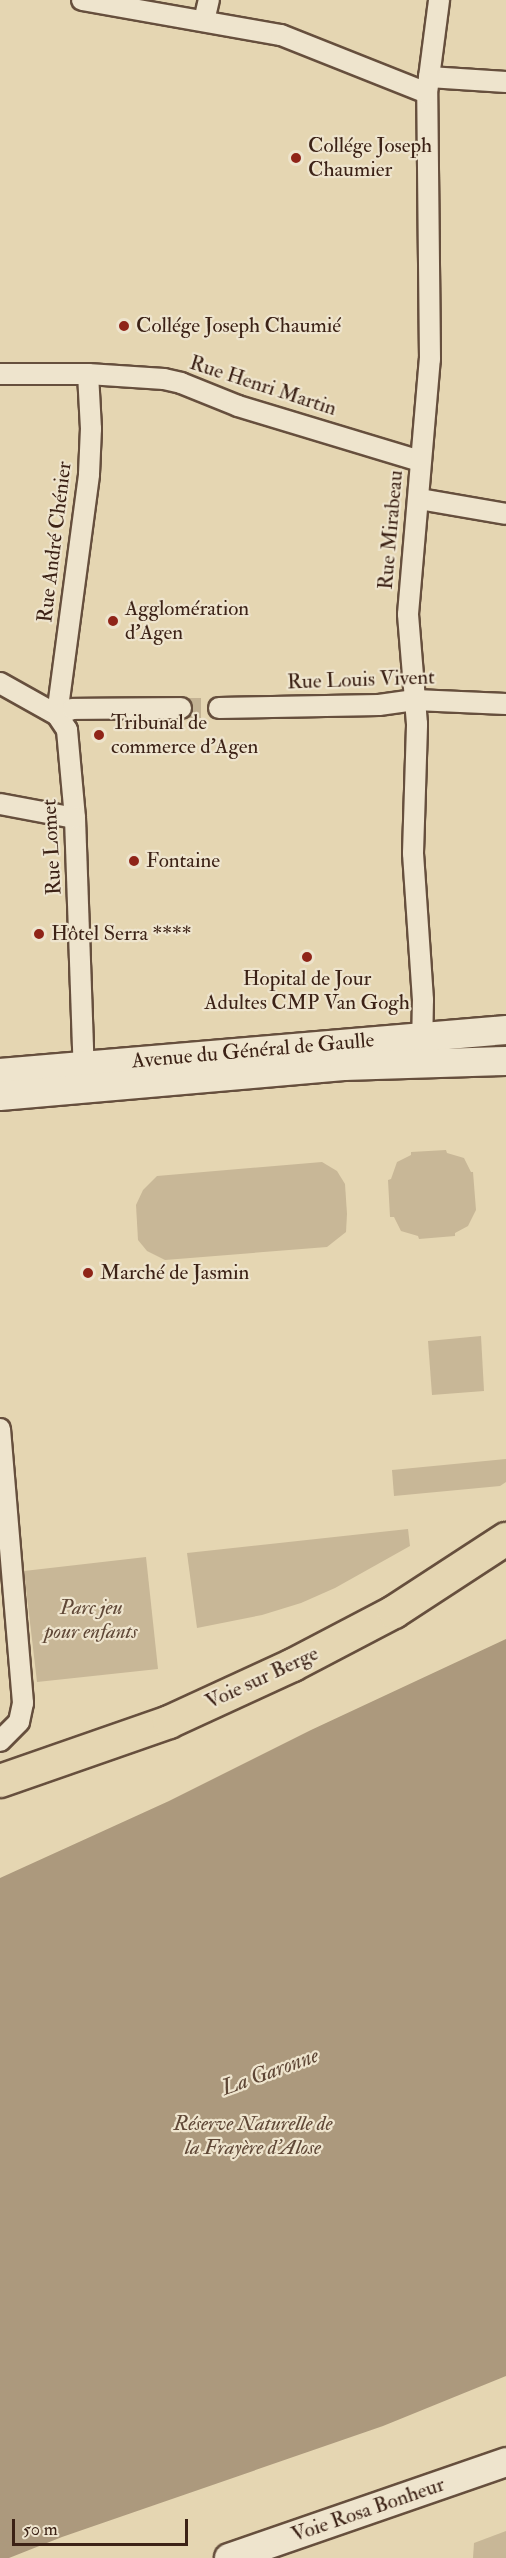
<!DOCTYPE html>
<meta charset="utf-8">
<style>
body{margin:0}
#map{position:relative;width:506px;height:2558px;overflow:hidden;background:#e5d6b2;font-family:"IM FELL Double Pica",serif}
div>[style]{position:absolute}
.green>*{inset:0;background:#c8b797}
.water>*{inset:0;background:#ac997d}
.street-tunnel>*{height:20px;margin-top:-10px;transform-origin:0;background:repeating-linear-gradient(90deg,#c3b293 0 20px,transparent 0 30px)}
.roads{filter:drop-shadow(2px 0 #664f3d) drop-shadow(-2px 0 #664f3d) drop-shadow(0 2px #664f3d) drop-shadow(0 -2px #664f3d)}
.street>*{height:20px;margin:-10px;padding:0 10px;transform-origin:10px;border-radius:10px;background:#eee4cd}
.secondary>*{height:28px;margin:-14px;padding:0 14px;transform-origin:14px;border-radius:14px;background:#eee4cd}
.primary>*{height:32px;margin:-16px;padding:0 16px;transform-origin:16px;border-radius:16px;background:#e5d6b2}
.dots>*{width:16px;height:16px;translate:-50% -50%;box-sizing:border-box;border:3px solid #eee4cd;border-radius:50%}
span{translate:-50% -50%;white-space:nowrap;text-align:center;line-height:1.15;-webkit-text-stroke:4.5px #eee4cd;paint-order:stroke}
.poi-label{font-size:21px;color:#3c2216}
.left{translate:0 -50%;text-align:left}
.street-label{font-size:21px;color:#3c2216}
.park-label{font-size:21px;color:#5f4736;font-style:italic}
.water-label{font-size:22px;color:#5e4635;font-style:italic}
.scale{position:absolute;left:12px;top:2519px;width:176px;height:27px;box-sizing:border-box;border:3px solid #3c2216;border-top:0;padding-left:8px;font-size:18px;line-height:21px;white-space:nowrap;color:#3c2216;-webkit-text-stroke:4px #eee4cd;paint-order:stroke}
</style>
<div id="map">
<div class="green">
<div style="clip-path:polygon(446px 1150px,447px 1153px,464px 1158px,471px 1172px,473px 1172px,476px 1210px,468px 1226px,455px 1233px,455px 1236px,419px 1239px,418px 1236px,401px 1231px,394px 1217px,390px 1217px,388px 1180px,391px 1179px,397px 1162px,411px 1155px,411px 1152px)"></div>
<div style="clip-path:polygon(322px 1162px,337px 1171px,345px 1184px,347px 1214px,346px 1232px,327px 1247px,165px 1260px,147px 1251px,138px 1240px,136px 1205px,143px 1190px,157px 1176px)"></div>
<div style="clip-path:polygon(481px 1336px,484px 1391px,432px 1395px,428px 1341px)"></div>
<div style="clip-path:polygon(506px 1459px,506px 1482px,500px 1486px,394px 1496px,392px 1470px)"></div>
<div style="clip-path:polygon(408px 1529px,410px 1546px,335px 1588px,301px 1603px,262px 1615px,197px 1628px,187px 1553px)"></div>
<div style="clip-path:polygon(146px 1557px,158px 1669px,37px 1682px,24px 1571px)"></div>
<div style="clip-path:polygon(506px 2531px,506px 2558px,473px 2558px,474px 2543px)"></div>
</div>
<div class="water">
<div style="clip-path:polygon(506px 1639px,506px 2376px,383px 2426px,62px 2537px,9px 2558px,0 2558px,0 1878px,169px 1801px,311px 1730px)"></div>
</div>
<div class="street-tunnel">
<div style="left:181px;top:708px;width:38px"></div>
</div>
<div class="roads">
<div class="street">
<div style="left:82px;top:0;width:202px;rotate:10deg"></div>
<div style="left:281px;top:35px;width:157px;rotate:21.7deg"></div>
<div style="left:204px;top:21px;width:22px;rotate:-77deg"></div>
<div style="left:429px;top:77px;width:77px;rotate:3.7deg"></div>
<div style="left:0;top:374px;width:88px"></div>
<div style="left:88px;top:374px;width:76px;rotate:3.8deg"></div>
<div style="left:164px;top:379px;width:17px;rotate:13deg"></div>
<div style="left:181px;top:383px;width:61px;rotate:22deg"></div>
<div style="left:238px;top:406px;width:190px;rotate:16.8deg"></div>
<div style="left:420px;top:499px;width:87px;rotate:9.9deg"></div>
<div style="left:0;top:683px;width:65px;rotate:29.3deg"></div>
<div style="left:57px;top:715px;width:18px;rotate:56deg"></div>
<div style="left:67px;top:730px;width:88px;rotate:84.8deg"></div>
<div style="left:75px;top:818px;width:258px;rotate:88deg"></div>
<div style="left:219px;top:708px;width:160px;rotate:-1.1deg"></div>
<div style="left:379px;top:705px;width:36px;rotate:-8deg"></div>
<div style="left:415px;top:700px;width:91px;rotate:2.5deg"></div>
<div style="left:57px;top:715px;width:243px;rotate:-82.4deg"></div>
<div style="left:89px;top:474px;width:45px;rotate:-87.5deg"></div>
<div style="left:91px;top:429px;width:55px;rotate:-93.1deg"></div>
<div style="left:57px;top:715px;width:17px;rotate:-21deg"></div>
<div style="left:73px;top:709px;width:108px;rotate:-0.5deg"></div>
<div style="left:0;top:804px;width:76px;rotate:10.6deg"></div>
<div style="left:422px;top:1050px;width:50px;rotate:-88.9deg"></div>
<div style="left:423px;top:1000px;width:147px;rotate:-93.9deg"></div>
<div style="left:413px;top:853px;width:129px;rotate:-88.2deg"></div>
<div style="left:417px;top:724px;width:110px;rotate:-94.7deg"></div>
<div style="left:408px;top:614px;width:256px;rotate:-85.1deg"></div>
<div style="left:430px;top:359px;width:266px;rotate:-90.6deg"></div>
<div style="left:427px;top:93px;width:94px;rotate:-82.6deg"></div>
<div style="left:0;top:1429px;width:275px;rotate:85.2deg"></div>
<div style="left:23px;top:1703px;width:19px;rotate:102deg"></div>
<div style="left:19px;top:1722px;width:27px;rotate:135deg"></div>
</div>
<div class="secondary">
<div style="left:0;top:1073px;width:508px;rotate:-4.86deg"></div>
<div style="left:0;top:1096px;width:345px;rotate:-5deg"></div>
<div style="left:344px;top:1066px;width:162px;rotate:-1.8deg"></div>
<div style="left:229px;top:2558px;width:293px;rotate:-19.1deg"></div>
</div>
<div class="primary">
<div style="left:0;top:1781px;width:179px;rotate:-19.2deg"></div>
<div style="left:169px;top:1722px;width:136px;rotate:-24.7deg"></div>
<div style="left:293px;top:1665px;width:114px;rotate:-27.7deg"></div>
<div style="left:394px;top:1612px;width:134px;rotate:-33.1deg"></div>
</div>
</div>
<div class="dots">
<div style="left:296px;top:158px;background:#8f2418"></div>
<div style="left:124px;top:326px;background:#8f2418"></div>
<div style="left:113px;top:621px;background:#8f2418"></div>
<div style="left:99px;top:735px;background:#8f2418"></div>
<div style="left:134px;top:861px;background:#8f2418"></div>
<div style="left:39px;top:934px;background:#8f2418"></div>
<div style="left:307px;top:957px;background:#8f2418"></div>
<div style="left:88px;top:1273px;background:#8f2418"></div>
</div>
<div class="poi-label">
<span class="left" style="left:308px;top:158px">Collége Joseph<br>Chaumier</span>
<span class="left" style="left:136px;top:326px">Collége Joseph Chaumié</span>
<span class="left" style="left:125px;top:621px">Agglomération<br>d'Agen</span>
<span class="left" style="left:111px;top:735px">Tribunal de<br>commerce d'Agen</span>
<span class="left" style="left:146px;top:861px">Fontaine</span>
<span class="left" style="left:51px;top:934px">Hôtel Serra ****</span>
<span style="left:307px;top:991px">Hopital de Jour<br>Adultes CMP Van Gogh</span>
<span class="left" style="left:100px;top:1273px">Marché de Jasmin</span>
</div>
<div class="street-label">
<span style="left:263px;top:386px;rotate:18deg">Rue Henri Martin</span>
<span style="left:391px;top:530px;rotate:-85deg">Rue Mirabeau</span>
<span style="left:55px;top:542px;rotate:-83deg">Rue André Chénier</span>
<span style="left:361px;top:680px;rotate:-2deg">Rue Louis Vivent</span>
<span style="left:52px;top:847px;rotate:-93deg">Rue Lomet</span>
<span style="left:253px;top:1051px;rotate:-5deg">Avenue du Général de Gaulle</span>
<span style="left:262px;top:1678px;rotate:-25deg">Voie sur Berge</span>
<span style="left:368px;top:2510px;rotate:-19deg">Voie Rosa Bonheur</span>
</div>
<div class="park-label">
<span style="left:91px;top:1620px">Parc jeu<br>pour enfants</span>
<span style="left:253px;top:2136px">Réserve Naturelle de<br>la Frayère d'Alose</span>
</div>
<div class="water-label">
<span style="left:270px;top:2072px;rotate:-20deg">La Garonne</span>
</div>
<div class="scale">50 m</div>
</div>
